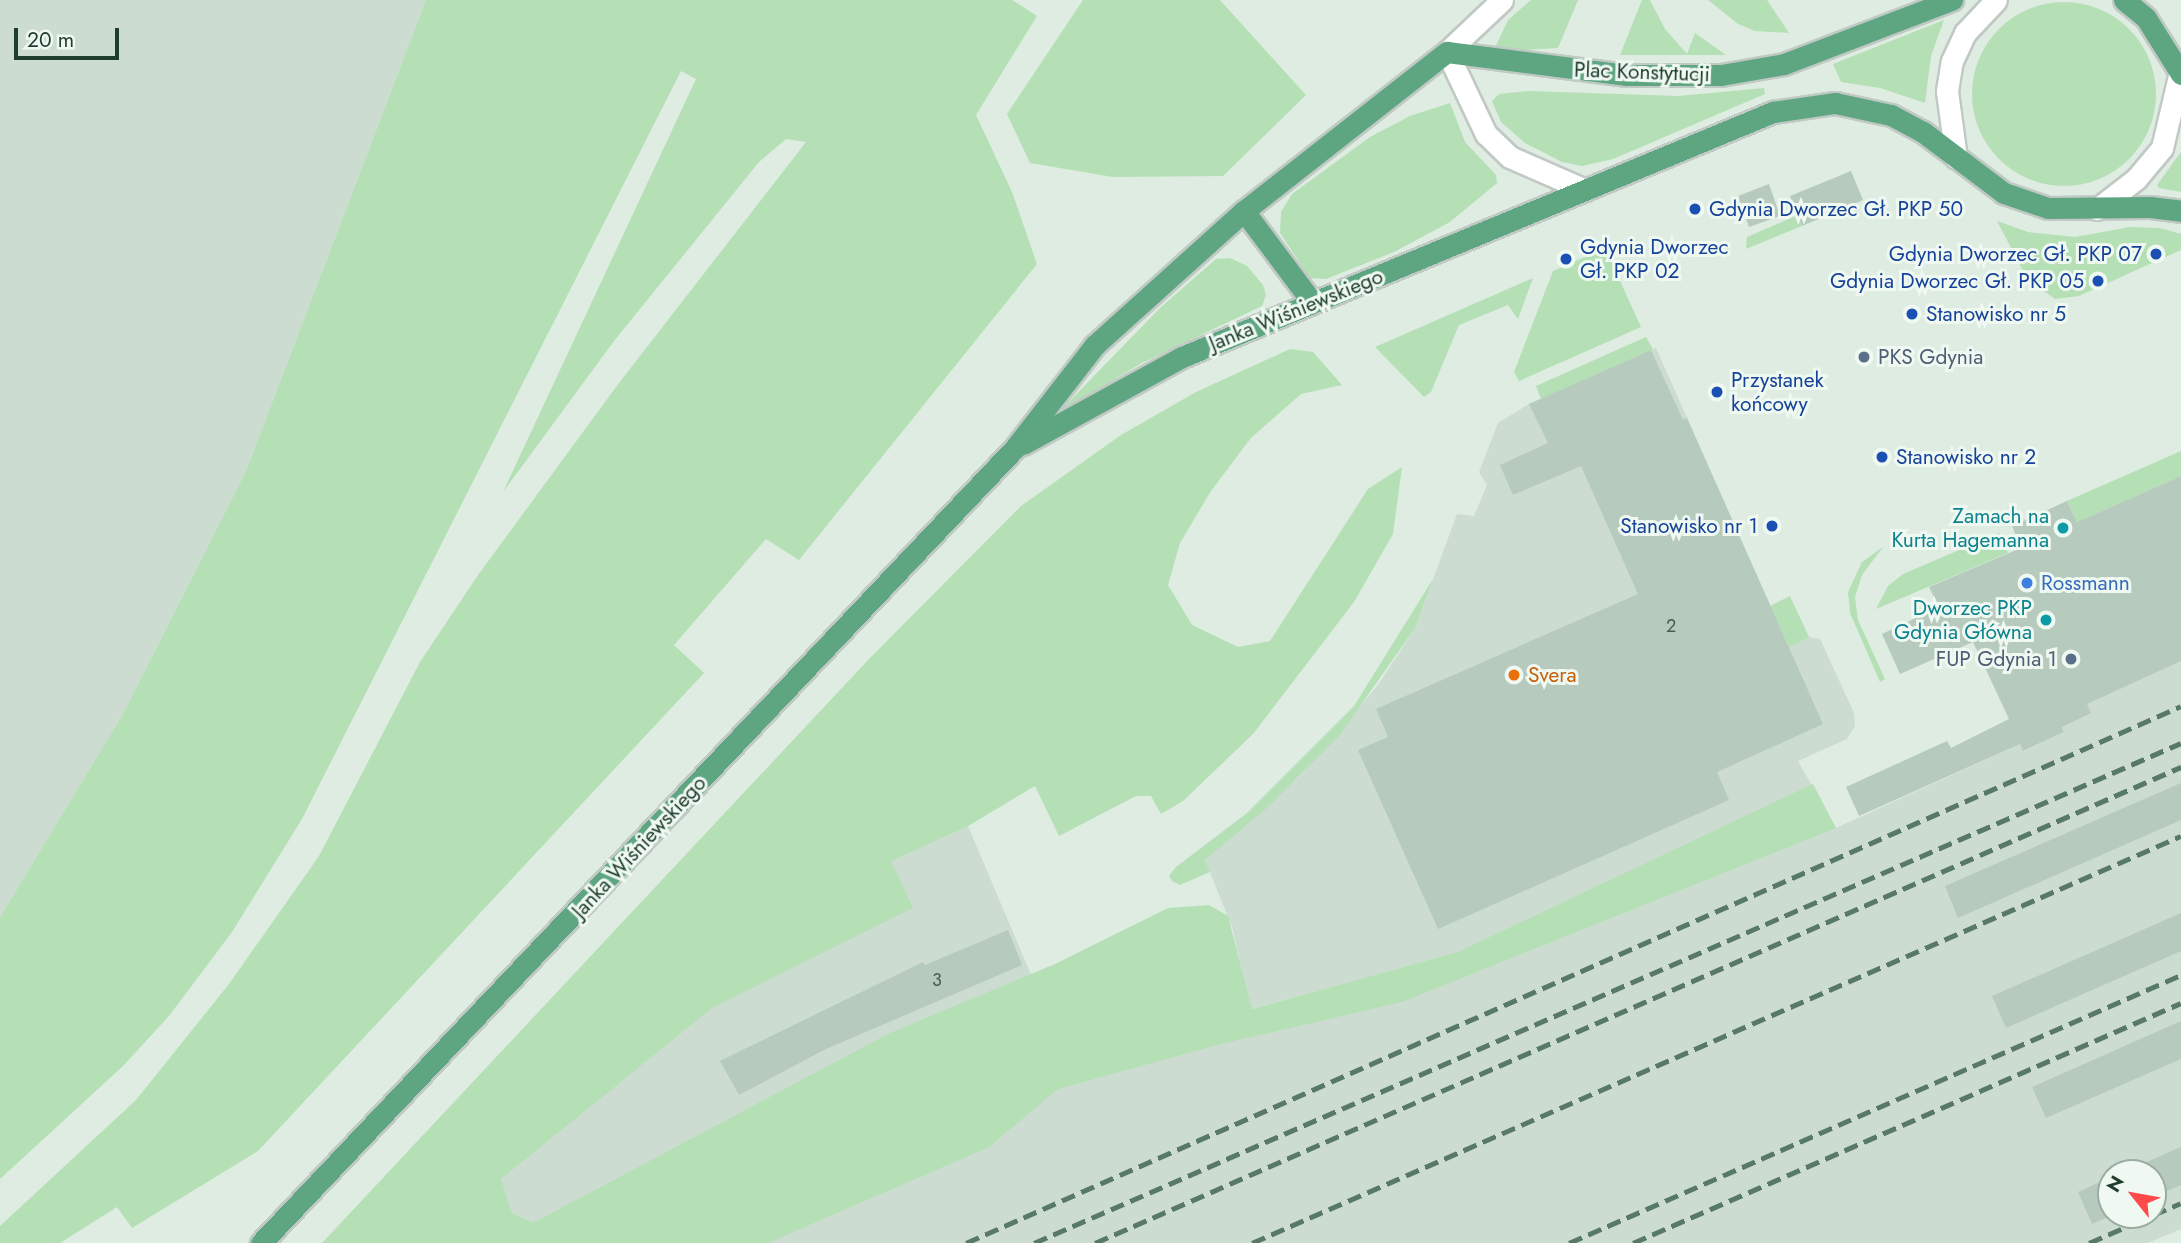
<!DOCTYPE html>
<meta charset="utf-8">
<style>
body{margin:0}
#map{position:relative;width:2181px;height:1243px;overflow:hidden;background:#deece2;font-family:Jost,sans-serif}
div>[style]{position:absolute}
.built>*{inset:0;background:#ccdcd1}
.green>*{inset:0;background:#b5e0b5}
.round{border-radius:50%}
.building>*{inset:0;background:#b6cabd}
.roads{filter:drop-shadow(2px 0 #c0c9c4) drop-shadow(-2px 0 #c0c9c4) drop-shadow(0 2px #c0c9c4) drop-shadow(0 -2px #c0c9c4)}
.minor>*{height:21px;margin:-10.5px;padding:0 10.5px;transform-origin:10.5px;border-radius:10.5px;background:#fff}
.major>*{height:21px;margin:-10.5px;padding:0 10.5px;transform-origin:10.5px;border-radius:10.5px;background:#5ea681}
.rail>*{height:5px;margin-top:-2.5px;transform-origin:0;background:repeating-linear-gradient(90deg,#587968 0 14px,transparent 0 21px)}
.dots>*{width:19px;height:19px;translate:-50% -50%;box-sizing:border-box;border:4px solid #eff8f1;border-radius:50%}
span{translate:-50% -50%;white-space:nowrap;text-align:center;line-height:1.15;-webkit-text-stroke:6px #eff8f1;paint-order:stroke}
.number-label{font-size:18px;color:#446051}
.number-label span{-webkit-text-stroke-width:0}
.street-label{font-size:21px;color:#1e3d2d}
.transit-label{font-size:21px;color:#164399}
.left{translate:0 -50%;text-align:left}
.right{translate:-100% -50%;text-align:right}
.service-label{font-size:21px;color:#4e5e75}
.culture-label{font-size:21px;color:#0d838f}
.shop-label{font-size:21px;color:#366cbe}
.food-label{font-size:21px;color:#c56008}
.north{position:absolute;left:2097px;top:1159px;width:70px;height:70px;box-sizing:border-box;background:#eff8f1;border:2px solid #9bada3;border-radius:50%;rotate:301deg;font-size:19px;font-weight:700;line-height:28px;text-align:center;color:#1e3d2d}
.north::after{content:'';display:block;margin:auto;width:24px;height:32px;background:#ff494a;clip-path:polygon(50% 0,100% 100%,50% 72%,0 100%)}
.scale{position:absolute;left:14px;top:28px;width:105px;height:32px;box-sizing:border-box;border:4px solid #1e3d2d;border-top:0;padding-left:9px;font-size:21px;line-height:24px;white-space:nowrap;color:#1e3d2d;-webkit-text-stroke:5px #eff8f1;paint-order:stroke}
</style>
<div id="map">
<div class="built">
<div style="clip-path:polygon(0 0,426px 0,246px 471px,123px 714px,0 917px)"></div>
<div style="clip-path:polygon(evenodd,1656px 348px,1788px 646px,1809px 637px,1820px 639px,1854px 713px,1855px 726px,1847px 739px,1798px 761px,1836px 828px,2020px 744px,2024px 751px,2064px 732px,2062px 727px,2086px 701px,2181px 661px,2181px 1229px,2148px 1243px,323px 1243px,695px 922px,968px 826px,1074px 1076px,1434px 959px,1251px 1009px,1232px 927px,1205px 860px,1301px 775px,1378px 685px,1415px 628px,1457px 514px,1474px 516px,1487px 485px,1479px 472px,1498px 423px,1529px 404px,1656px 348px,2111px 1173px,2153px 1173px,2153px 1215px,2111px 1215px,2111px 1173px)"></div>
</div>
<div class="green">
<div style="clip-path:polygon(426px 0,1012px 0,1037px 16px,976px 115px,1012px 192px,1037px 264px,799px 560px,766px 539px,674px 645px,704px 673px,258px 1151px,132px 1228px,117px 1207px,60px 1243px,0 1243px,0 1226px,136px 1100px,229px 984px,319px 856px,420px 662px,478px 575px,619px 383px,806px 142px,786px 139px,759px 162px,614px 341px,503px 492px,696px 79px,681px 71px,302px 819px,232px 932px,169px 1016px,123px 1066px,0 1179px,0 917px,123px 714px,246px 471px)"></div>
<div style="clip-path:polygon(1083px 0,1220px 0,1306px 95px,1223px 176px,1113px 177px,1030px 163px,1007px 114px)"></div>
<div style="clip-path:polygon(1531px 0,1578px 0,1558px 48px,1493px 52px,1508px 20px)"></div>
<div style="clip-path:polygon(1642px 0,1650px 0,1665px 29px,1687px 54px,1695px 33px,1726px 55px,1620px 55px)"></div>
<div style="clip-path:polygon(1708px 0,1767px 0,1789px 33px,1755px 31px,1738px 24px)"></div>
<div class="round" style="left:1972px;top:2px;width:184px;height:184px"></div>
<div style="clip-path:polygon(1944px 20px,1931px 56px,1925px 103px,1880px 88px,1841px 82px,1833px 64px)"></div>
<div style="clip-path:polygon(1764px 88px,1765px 94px,1613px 159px,1582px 166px,1562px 162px,1525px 143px,1501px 122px,1492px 101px,1499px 94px,1529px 91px,1678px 96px)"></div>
<div style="clip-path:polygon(1450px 103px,1465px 142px,1496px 175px,1497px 183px,1450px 222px,1394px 252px,1326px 279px,1310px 278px,1280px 233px,1281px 212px,1292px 194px,1370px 137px,1410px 116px)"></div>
<div style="clip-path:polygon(2181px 152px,2181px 192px,2159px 188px,2157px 185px)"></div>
<div style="clip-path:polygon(1798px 215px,1802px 226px,1746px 249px,1747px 237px)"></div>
<div style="clip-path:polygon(1997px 221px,2028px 232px,2075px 237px,2130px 227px,2160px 228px,2181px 234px,2181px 250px,2079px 296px,2055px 299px,2028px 280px)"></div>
<div style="clip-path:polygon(1605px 248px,1641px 327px,1519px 381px,1514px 372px,1553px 271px)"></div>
<div style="clip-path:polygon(1230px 258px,1247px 266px,1263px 285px,1266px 295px,1262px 306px,1142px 363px,1058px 413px,1161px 307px,1216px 259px)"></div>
<div style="clip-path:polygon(1533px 278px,1518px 319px,1508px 305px,1459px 325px,1431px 392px,1424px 397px,1375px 347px)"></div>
<div style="clip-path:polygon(1646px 337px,1653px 349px,1541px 399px,1536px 386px)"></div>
<div style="clip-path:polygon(1290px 349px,1313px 352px,1342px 385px,1301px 394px,1251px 438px,1211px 491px,1180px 543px,1168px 585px,1192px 625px,1238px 647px,1270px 641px,1368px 489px,1402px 467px,1393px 534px,1354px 602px,1253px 734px,1183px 801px,1161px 814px,1151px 796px,1136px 796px,1059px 836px,1035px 786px,968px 826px,891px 861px,913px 908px,712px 1008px,501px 1179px,512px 1213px,533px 1223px,890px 1033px,1055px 964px,1168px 908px,1209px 905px,1228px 916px,1252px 1009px,1458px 952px,1813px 784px,1836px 828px,1402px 1002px,1221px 1044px,1058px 1089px,989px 1147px,768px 1243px,322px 1243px,869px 659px,1021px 506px,1121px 435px,1196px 392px)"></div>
<div style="clip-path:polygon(2181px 451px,2181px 476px,2077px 522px,2067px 501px)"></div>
<div style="clip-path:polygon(1999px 533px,2008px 553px,1876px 609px,1888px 586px,1903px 574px)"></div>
<div style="clip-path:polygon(1883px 547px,1862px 575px,1855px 597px,1858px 620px,1885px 679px,1880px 682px,1850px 613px,1848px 592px,1862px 562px)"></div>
<div style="clip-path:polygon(1433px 579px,1415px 628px,1339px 736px,1269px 806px,1205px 860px,1210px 872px,1180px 885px,1172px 881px,1169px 876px,1176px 867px,1247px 813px,1354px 706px)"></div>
<div style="clip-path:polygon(1790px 596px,1809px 637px,1789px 647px,1770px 606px)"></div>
</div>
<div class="building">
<div style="clip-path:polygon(1851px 171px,1863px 200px,1802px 226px,1790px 196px)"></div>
<div style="clip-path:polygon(1769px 184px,1780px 216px,1749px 227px,1738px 196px)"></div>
<div style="clip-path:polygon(1651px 350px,1683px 420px,1687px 418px,1823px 724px,1717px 772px,1729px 800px,1438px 929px,1358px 750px,1388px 737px,1376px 709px,1638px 594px,1581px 466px,1513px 495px,1500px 465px,1548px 443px,1529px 404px)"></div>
<div style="clip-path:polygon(2181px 476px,2181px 661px,2087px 704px,2091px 713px,2062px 727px,2064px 732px,2023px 751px,2020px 744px,1859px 816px,1846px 787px,1947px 741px,1951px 748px,2009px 719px,1973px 642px,1900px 674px,1882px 634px,1939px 607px,1929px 587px,2021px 548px,2012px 526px,2067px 501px,2077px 522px)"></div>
<div style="clip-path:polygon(2181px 783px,2181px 820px,1958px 918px,1945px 886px)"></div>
<div style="clip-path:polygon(2181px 913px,2181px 951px,2006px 1028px,1992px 996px)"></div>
<div style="clip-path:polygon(1008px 930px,1022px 965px,826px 1049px,739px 1095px,720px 1061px,923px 962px,925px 965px)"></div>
<div style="clip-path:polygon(2181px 1021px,2181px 1059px,2046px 1118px,2032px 1087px)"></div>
<div style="clip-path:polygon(2181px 1147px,2181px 1185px,2153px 1197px,2153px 1173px,2121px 1173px)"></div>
<div style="clip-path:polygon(2111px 1177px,2113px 1215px,2092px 1224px,2078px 1192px)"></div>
</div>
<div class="roads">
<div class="minor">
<div style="left:1502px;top:0;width:76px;rotate:136.6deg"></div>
<div style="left:1447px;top:52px;width:91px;rotate:64.6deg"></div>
<div style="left:1486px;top:134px;width:33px;rotate:44deg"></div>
<div style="left:1510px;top:157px;width:82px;rotate:23.7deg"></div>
<div style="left:1956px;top:158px;width:68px;rotate:-97.7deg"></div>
<div style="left:1947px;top:91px;width:30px;rotate:-81deg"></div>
<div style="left:1952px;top:61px;width:31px;rotate:-65deg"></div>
<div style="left:1965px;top:33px;width:45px;rotate:-46.8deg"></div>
<div style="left:2097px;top:209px;width:49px;rotate:-37.6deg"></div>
<div style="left:2136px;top:179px;width:40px;rotate:-50deg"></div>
<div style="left:2162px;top:148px;width:78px;rotate:-76.7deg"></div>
</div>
<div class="major">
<div style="left:2124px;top:0;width:28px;rotate:39deg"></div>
<div style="left:2146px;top:18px;width:66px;rotate:58deg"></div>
<div style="left:1244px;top:211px;width:114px;rotate:53.2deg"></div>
<div style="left:1023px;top:444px;width:181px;rotate:-28.7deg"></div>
<div style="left:1182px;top:357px;width:640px;rotate:-22.52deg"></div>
<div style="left:1773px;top:112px;width:63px;rotate:-8.3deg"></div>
<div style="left:1835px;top:103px;width:57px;rotate:12.1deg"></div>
<div style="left:1891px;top:115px;width:36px;rotate:28deg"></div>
<div style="left:1923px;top:132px;width:101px;rotate:37deg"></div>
<div style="left:2004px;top:193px;width:46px;rotate:18.8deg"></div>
<div style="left:2048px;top:208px;width:102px;rotate:-0.6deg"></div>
<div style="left:2150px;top:207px;width:31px;rotate:7deg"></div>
<div style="left:261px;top:1243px;width:1096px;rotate:-46.52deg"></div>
<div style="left:1015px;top:448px;width:130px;rotate:-52.2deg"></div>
<div style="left:1095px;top:345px;width:200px;rotate:-42deg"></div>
<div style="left:1244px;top:211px;width:258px;rotate:-38.1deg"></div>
<div style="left:1447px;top:52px;width:180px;rotate:7.3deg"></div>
<div style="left:1626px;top:75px;width:95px"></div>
<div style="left:1721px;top:75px;width:64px;rotate:-9.9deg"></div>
<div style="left:1784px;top:64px;width:180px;rotate:-20.9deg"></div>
</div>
</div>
<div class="rail">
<div style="left:2153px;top:1215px;width:30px;rotate:-23deg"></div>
<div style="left:966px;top:1243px;width:1328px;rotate:-23.84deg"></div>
<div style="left:1034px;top:1243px;width:1251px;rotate:-23.55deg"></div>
<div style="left:1095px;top:1243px;width:1186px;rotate:-23.67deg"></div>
<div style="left:1252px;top:1243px;width:1014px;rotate:-23.66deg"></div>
<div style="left:1569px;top:1243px;width:668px;rotate:-23.65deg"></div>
<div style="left:1633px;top:1243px;width:598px;rotate:-23.65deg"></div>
<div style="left:2089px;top:1243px;width:70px;rotate:-23.6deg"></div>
</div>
<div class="dots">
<div style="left:1695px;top:209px;background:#1a4fb4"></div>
<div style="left:2156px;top:254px;background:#1a4fb4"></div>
<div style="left:1566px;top:259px;background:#1a4fb4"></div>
<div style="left:2098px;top:281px;background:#1a4fb4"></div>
<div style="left:1912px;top:314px;background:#1a4fb4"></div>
<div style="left:1864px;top:357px;background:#5c6f8a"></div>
<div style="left:1717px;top:392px;background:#1a4fb4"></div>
<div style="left:1882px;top:457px;background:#1a4fb4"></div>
<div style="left:1772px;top:526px;background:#1a4fb4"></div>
<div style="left:2063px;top:528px;background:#0f9aa8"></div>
<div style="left:2027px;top:583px;background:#3f7fe0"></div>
<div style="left:2046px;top:620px;background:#0f9aa8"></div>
<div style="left:2071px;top:659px;background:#5c6f8a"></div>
<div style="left:1514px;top:675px;background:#e8710a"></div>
</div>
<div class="number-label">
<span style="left:1671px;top:626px">2</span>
<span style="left:937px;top:980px">3</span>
</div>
<div class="street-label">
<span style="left:1642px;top:72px;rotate:2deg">Plac Konstytucji</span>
<span style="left:1296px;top:310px;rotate:-22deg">Janka Wiśniewskiego</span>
<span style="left:639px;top:847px;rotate:-47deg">Janka Wiśniewskiego</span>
</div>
<div class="transit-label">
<span class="left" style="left:1709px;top:209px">Gdynia Dworzec Gł. PKP 50</span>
<span class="left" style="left:1580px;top:259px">Gdynia Dworzec<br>Gł. PKP 02</span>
<span class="right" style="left:2142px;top:254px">Gdynia Dworzec Gł. PKP 07</span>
<span class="right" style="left:2084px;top:281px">Gdynia Dworzec Gł. PKP 05</span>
<span class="left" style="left:1926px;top:314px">Stanowisko nr 5</span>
<span class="left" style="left:1731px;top:392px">Przystanek<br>końcowy</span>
<span class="left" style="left:1896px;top:457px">Stanowisko nr 2</span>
<span class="right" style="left:1758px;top:526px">Stanowisko nr 1</span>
</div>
<div class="service-label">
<span class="left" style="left:1878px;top:357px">PKS Gdynia</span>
<span class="right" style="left:2057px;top:659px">FUP Gdynia 1</span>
</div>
<div class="culture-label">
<span class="right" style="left:2049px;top:528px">Zamach na<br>Kurta Hagemanna</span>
<span class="right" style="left:2032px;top:620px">Dworzec PKP<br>Gdynia Główna</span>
</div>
<div class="shop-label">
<span class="left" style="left:2041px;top:583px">Rossmann</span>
</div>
<div class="food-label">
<span class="left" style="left:1528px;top:675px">Svera</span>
</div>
<div class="north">N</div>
<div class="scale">20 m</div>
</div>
